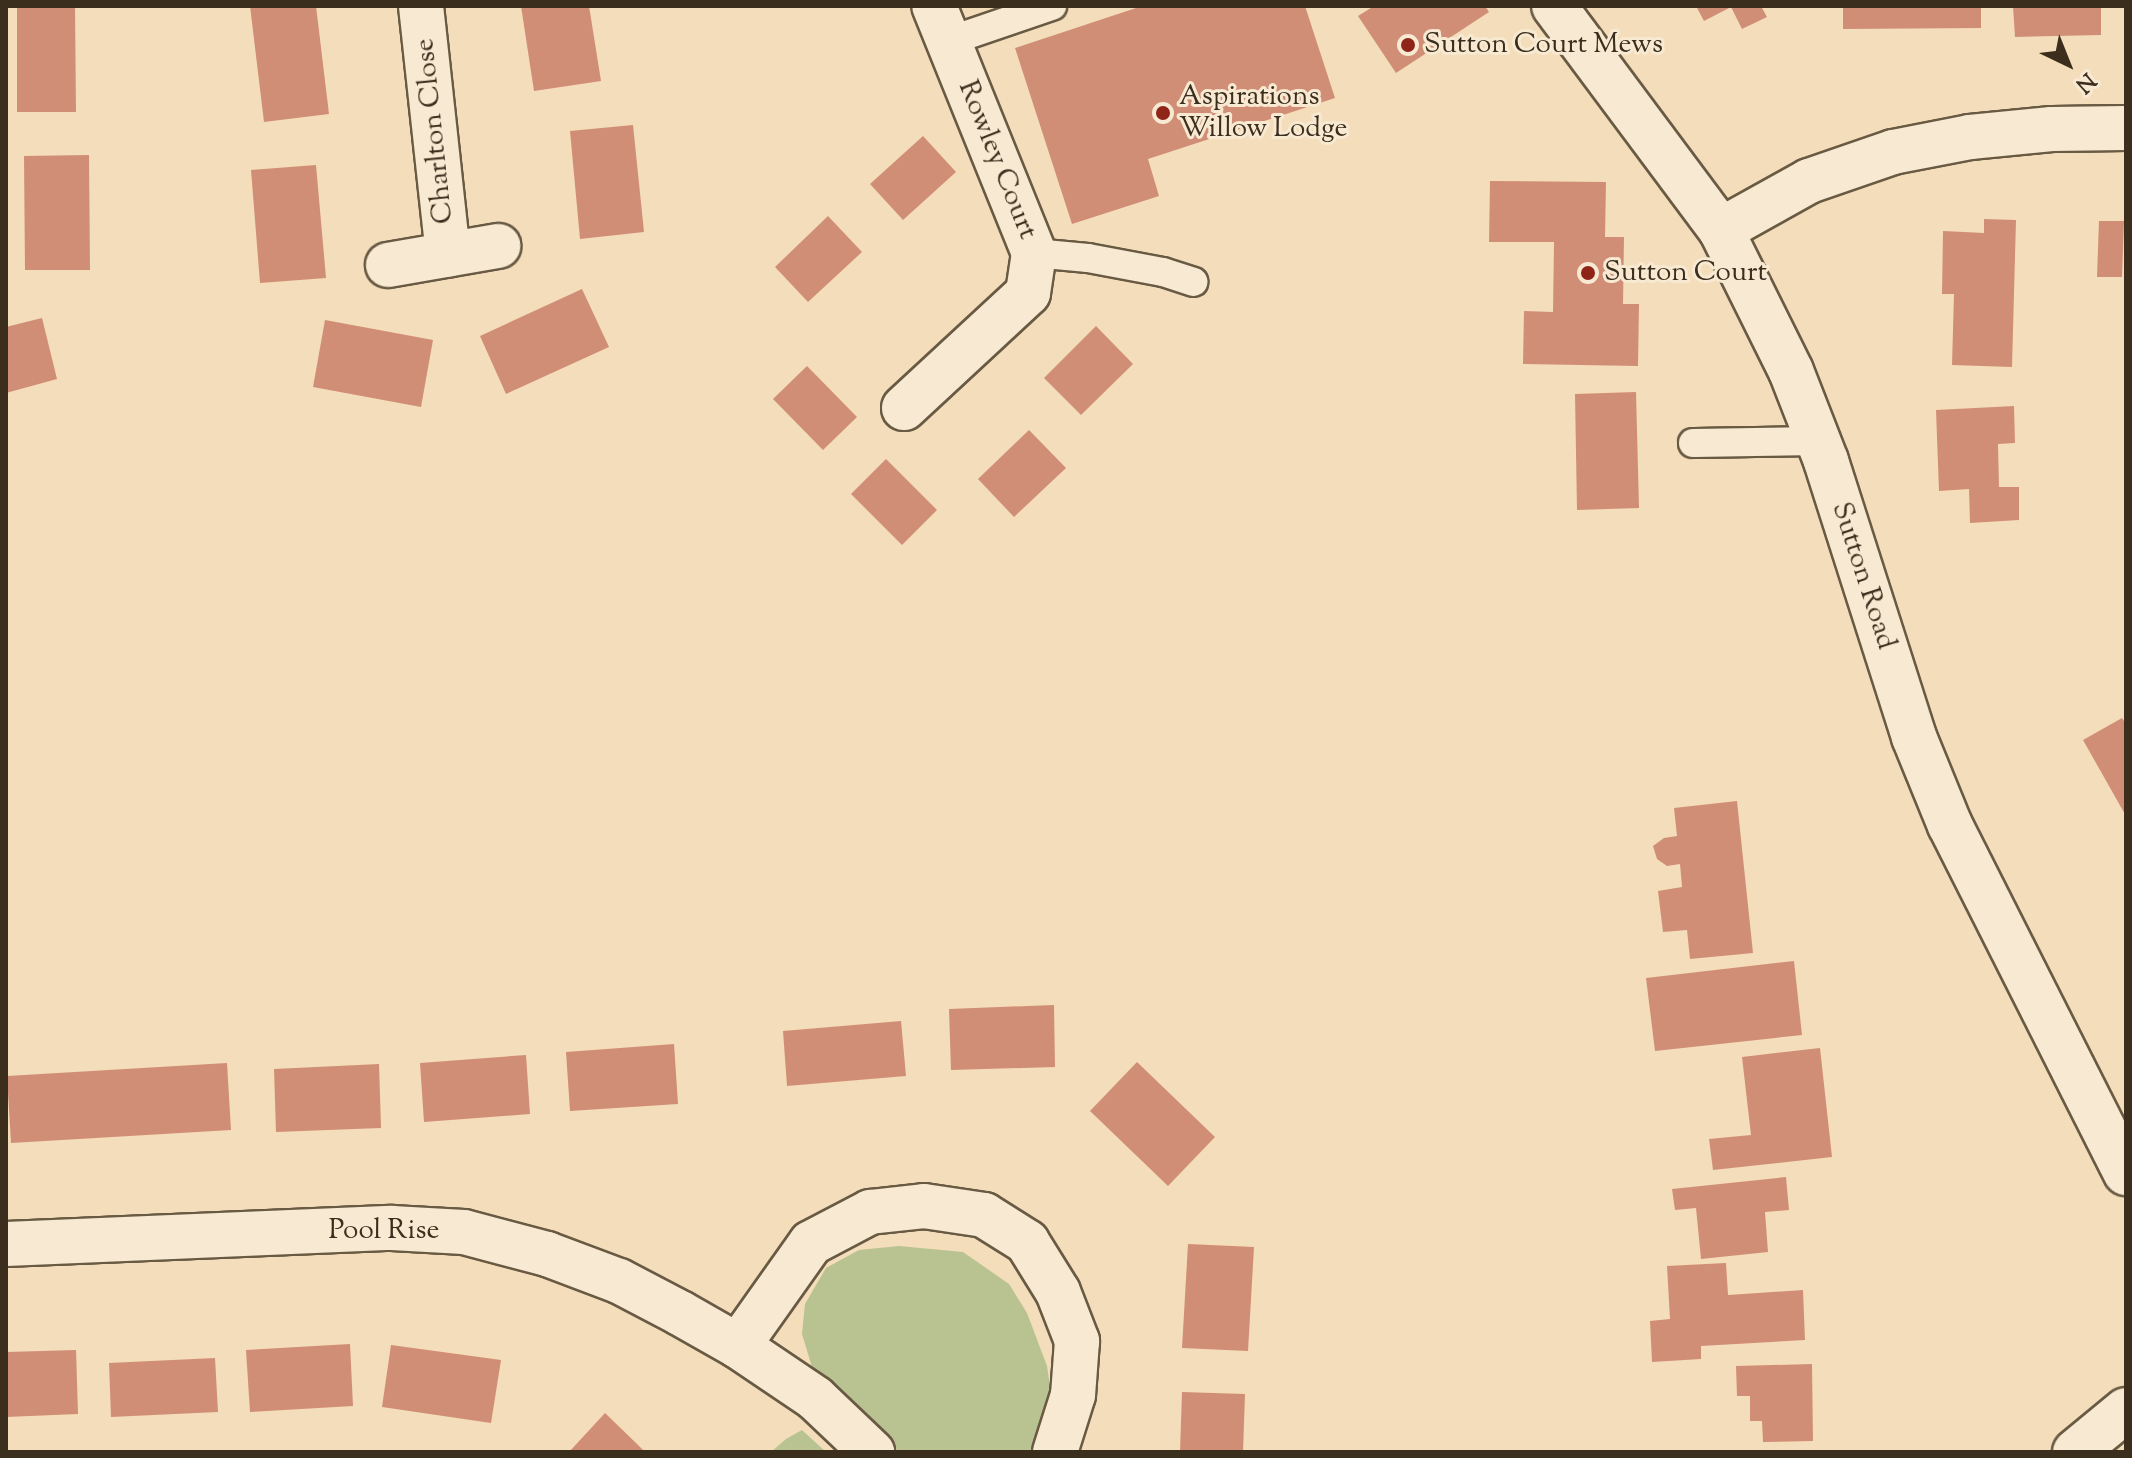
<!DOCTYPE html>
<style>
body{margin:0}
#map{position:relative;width:2132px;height:1458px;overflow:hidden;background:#f4ddba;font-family:"Sorts Mill Goudy",serif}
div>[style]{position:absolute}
.green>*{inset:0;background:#b9c291}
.building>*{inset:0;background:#d18e76}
.roads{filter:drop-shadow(2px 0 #695a44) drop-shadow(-2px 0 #695a44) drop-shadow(0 2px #695a44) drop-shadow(0 -2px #695a44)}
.service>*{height:28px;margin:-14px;padding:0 14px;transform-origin:14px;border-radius:14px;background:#f8e9d2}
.minor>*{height:44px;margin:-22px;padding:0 22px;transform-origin:22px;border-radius:22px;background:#f8e9d2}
.tertiary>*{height:44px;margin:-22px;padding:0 22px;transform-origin:22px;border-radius:22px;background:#f8e9d2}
.dots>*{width:22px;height:22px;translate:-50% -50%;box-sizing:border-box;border:4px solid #f8e9d2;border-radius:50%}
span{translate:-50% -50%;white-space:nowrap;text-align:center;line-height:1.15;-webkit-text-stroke:6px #f8e9d2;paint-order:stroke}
.poi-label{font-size:28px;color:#3b2e1d}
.left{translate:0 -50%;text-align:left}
.street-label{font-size:28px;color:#3b2e1d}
.frame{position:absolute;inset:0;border:8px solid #3b2e1d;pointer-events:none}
.north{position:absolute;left:2028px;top:24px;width:80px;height:80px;-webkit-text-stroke:6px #f8e9d2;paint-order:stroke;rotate:137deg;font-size:22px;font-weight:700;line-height:32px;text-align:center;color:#3b2e1d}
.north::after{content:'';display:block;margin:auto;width:28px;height:36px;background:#3b2e1d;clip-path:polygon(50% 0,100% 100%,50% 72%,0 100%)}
</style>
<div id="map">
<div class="green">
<div style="clip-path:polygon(899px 1246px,963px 1252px,1009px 1284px,1027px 1313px,1047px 1366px,1053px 1406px,1042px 1452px,900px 1452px,812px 1367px,802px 1334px,805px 1304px,826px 1268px,859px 1250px)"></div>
<div style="clip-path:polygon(802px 1430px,826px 1452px,771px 1452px,786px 1439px)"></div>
</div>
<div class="building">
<div style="clip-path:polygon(17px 6px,75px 6px,76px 112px,17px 112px)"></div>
<div style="clip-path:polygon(250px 6px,316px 6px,329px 114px,264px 122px)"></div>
<div style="clip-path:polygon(521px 6px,589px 6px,601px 81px,534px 91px)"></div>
<div style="clip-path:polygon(1142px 6px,1305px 6px,1335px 98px,1148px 159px,1159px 196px,1072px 224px,1015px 48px)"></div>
<div style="clip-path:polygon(1374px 6px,1485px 6px,1489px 12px,1396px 73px,1358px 16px)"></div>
<div style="clip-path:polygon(1696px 6px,1761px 6px,1767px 17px,1742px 29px,1731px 7px,1704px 21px)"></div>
<div style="clip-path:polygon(1843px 6px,1981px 6px,1981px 28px,1843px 29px)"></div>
<div style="clip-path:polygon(2013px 6px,2101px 6px,2101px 35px,2015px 37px)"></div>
<div style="clip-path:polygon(633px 125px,644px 232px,580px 239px,570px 131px)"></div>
<div style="clip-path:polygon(923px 136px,956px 172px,903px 220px,870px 184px)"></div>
<div style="clip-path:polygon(89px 155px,90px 270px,25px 270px,24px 156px)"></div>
<div style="clip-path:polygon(316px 165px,326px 278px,260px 283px,251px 170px)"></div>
<div style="clip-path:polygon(1490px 181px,1606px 182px,1605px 237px,1624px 237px,1623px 304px,1639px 304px,1638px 366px,1523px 364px,1524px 311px,1553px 312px,1554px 242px,1489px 242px)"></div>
<div style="clip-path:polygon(828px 216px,862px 252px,808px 302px,775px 267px)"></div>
<div style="clip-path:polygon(1984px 219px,2016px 220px,2012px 367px,1952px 365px,1954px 294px,1942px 294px,1943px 231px,1984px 233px)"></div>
<div style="clip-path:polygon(2099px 221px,2124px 221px,2122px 277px,2097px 277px)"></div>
<div style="clip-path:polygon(582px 289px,609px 347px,506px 394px,480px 336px)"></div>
<div style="clip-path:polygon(42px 318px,57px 379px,6px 393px,6px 327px)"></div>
<div style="clip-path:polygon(325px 320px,433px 340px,421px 407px,313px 387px)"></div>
<div style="clip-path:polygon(1096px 326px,1133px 364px,1081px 415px,1044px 378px)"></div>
<div style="clip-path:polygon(807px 366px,857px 417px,823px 450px,773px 399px)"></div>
<div style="clip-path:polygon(1636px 392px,1639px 508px,1577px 510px,1575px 394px)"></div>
<div style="clip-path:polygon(2014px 406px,2015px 443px,1998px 444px,1999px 487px,2019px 487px,2019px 520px,1970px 523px,1969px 489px,1939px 491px,1936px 410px)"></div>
<div style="clip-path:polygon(1029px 430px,1066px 468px,1014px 517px,978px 479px)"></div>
<div style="clip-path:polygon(886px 459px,937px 510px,902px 545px,851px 494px)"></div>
<div style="clip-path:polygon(2122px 718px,2126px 724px,2126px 816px,2083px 740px)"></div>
<div style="clip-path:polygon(1737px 801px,1753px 953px,1690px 959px,1687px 930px,1663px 932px,1658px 891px,1682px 887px,1680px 864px,1667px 866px,1657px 859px,1653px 846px,1664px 838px,1677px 836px,1674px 808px)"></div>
<div style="clip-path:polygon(1794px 961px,1802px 1035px,1655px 1051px,1646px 978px)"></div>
<div style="clip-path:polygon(1054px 1005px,1055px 1067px,951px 1070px,949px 1009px)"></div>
<div style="clip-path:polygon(901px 1021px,906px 1076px,787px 1086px,783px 1031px)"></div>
<div style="clip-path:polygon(674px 1044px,678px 1104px,570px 1111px,566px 1052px)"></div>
<div style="clip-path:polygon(1820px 1048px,1832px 1157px,1713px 1170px,1709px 1139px,1751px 1135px,1742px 1057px)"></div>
<div style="clip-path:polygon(526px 1055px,530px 1114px,424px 1122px,420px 1063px)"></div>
<div style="clip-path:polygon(1137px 1062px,1215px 1137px,1168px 1186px,1090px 1111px)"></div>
<div style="clip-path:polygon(227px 1063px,231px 1130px,11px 1143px,7px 1076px)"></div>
<div style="clip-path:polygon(379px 1064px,381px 1128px,276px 1132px,274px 1069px)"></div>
<div style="clip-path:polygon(1786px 1177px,1789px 1210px,1765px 1212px,1768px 1252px,1701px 1259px,1696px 1208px,1675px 1210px,1672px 1189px)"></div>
<div style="clip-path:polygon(1188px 1244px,1254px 1247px,1248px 1351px,1182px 1348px)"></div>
<div style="clip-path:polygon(1726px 1263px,1728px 1295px,1803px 1290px,1805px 1340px,1701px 1346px,1701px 1359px,1652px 1362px,1650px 1321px,1670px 1319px,1667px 1266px)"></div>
<div style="clip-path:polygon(350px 1344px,353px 1406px,250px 1412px,246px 1350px)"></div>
<div style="clip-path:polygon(391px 1345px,501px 1360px,491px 1423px,382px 1407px)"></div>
<div style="clip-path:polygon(76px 1350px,78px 1414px,6px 1417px,6px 1352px)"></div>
<div style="clip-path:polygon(215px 1358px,218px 1412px,111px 1417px,109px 1363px)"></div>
<div style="clip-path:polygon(1812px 1364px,1813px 1441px,1763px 1442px,1762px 1421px,1750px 1421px,1750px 1396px,1737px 1396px,1736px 1366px)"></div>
<div style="clip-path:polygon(1182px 1392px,1245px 1394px,1243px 1452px,1180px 1452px)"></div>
<div style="clip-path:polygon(605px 1413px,636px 1443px,645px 1452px,569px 1452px)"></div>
</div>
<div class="roads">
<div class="service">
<div style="left:949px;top:41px;width:109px;rotate:-18.8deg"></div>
<div style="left:1034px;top:253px;width:54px;rotate:5.3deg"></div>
<div style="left:1088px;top:258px;width:76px;rotate:10.6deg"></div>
<div style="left:1163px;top:272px;width:32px;rotate:18deg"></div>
<div style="left:1693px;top:443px;width:125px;rotate:-0.9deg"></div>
</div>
<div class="minor">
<div style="left:421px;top:6px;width:250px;rotate:83.8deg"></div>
<div style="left:1721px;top:230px;width:101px;rotate:-29.1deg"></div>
<div style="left:1809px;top:181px;width:89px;rotate:-19deg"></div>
<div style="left:1893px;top:152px;width:78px;rotate:-11deg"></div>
<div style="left:1970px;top:137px;width:82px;rotate:-5.6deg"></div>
<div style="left:2052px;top:129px;width:74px;rotate:-0.8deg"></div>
<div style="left:388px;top:265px;width:112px;rotate:-9.8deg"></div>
<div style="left:904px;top:408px;width:169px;rotate:-42.8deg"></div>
<div style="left:1028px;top:293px;width:40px;rotate:-81.5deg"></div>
<div style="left:1034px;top:253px;width:266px;rotate:-112deg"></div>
<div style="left:6px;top:1244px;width:386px;rotate:-2.4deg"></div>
<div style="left:392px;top:1228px;width:72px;rotate:3.2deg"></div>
<div style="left:464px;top:1232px;width:86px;rotate:14.8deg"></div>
<div style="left:547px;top:1254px;width:77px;rotate:20.6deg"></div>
<div style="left:619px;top:1281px;width:69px;rotate:27.7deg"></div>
<div style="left:680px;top:1313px;width:67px;rotate:29.6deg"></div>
<div style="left:738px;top:1346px;width:93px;rotate:34deg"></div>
<div style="left:815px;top:1398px;width:79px;rotate:43.5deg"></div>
<div style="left:738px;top:1346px;width:126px;rotate:-54.7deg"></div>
<div style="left:811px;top:1243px;width:67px;rotate:-27.7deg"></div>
<div style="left:870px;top:1212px;width:54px;rotate:-6.3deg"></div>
<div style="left:924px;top:1206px;width:61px;rotate:8.5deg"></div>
<div style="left:984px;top:1215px;width:51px;rotate:32.1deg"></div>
<div style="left:1027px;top:1242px;width:59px;rotate:58.2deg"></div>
<div style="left:1058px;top:1292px;width:53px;rotate:68.8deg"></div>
<div style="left:1077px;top:1341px;width:54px;rotate:94.2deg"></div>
<div style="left:1073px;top:1395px;width:60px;rotate:107.5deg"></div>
<div style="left:2075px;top:1452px;width:66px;rotate:-39.5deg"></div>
</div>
<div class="tertiary">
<div style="left:1554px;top:6px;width:279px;rotate:53.3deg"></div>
<div style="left:1721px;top:230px;width:157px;rotate:63.6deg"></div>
<div style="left:1791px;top:371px;width:97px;rotate:68.7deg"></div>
<div style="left:1826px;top:461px;width:290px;rotate:72.3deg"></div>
<div style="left:1914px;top:737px;width:95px;rotate:67.8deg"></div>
<div style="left:1950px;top:825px;width:390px;rotate:63.2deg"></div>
</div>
</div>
<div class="dots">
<div style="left:1408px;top:45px;background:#8f2418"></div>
<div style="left:1163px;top:113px;background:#8f2418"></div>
<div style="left:1588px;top:273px;background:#8f2418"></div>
</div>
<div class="poi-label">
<span class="left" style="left:1424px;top:45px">Sutton Court Mews</span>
<span class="left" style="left:1179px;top:113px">Aspirations<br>Willow Lodge</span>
<span class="left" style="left:1604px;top:273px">Sutton Court</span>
</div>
<div class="street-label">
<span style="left:435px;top:131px;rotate:-96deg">Charlton Close</span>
<span style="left:997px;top:160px;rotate:68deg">Rowley Court</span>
<span style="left:1863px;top:576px;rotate:72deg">Sutton Road</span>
<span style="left:384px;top:1231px">Pool Rise</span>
</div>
<div class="frame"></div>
<div class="north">N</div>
</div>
